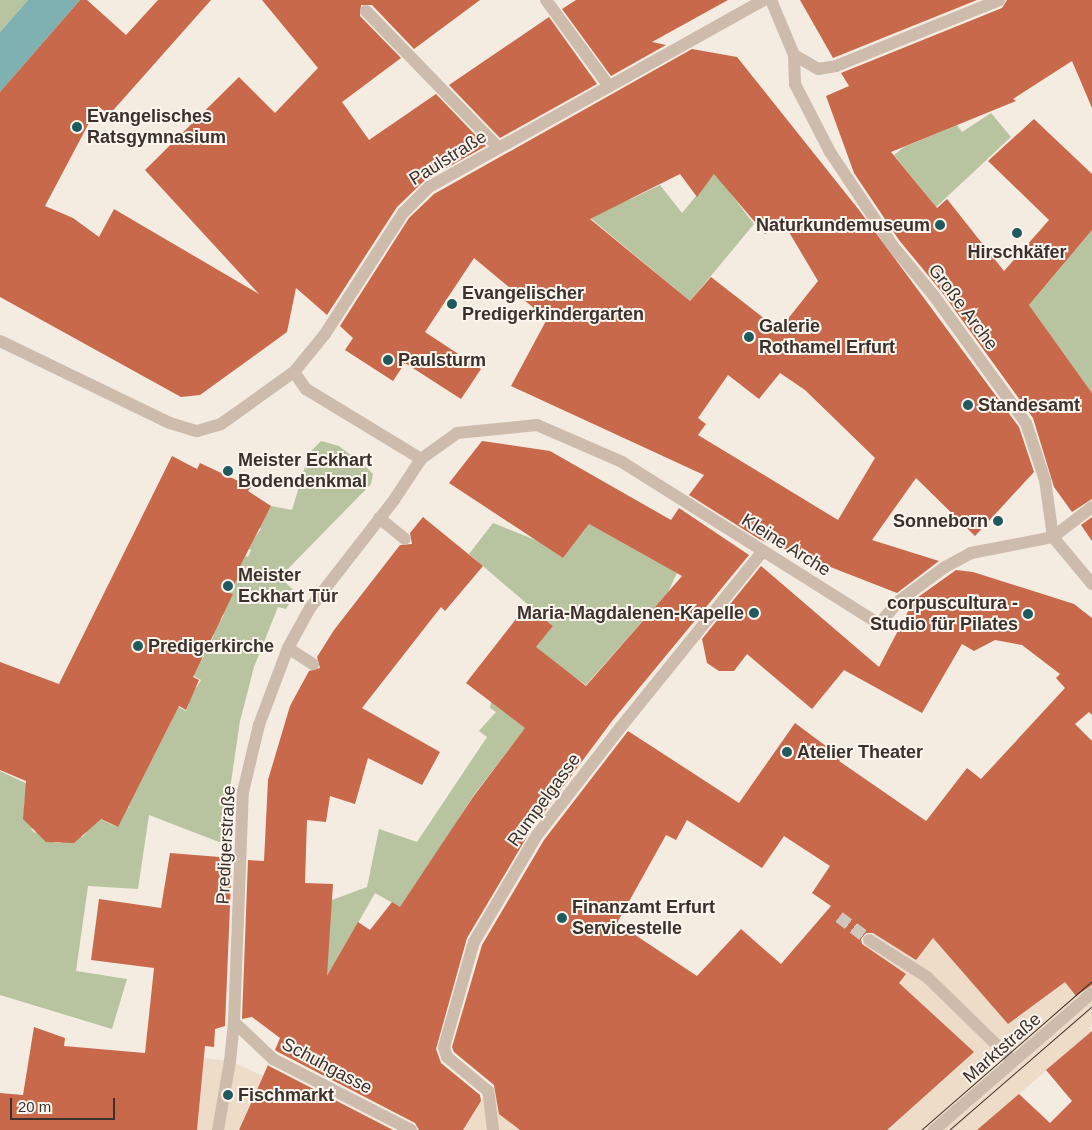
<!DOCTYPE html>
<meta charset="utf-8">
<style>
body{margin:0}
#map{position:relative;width:1092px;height:1130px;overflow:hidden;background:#f4ebe1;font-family:Arial,sans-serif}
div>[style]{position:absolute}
.green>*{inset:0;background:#b8c4a0}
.plaza>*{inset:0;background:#ecdcc8}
.water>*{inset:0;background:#7fb0b2}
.building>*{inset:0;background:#c8694b}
.pedestrian-tunnel>*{height:12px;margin-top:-6px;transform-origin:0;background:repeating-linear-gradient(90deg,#cfc6bd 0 12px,transparent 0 18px)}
.service>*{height:12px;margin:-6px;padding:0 6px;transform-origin:6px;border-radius:6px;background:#cdbbac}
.pedestrian>*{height:12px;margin:-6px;padding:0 6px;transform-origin:6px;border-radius:6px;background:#cdbbac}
.minor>*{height:12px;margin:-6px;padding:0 6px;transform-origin:6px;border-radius:6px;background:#cdbbac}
.tram>*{height:1px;margin:-0.5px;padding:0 0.5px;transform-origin:0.5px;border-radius:0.5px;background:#3b302b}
.dots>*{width:14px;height:14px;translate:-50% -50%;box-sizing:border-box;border:2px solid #fbf5ee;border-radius:50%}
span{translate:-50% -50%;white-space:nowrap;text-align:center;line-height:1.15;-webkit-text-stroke:4px #fbf5ee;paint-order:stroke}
.poi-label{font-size:18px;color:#3b302b;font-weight:700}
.left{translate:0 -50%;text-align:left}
.right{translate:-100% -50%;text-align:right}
.street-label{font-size:18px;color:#3b302b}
.scale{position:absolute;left:10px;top:1098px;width:105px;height:22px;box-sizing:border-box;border:2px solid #3b302b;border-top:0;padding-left:6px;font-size:15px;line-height:18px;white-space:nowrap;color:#3b302b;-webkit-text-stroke:4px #fbf5ee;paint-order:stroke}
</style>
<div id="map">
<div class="green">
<div style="clip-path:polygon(0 0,28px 0,0 32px)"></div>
<div style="clip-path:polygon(991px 113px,1011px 137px,936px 207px,894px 155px,904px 147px,957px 125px,962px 132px)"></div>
<div style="clip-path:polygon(715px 173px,754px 224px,690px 301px,583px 212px,631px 199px,660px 185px,682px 213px)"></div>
<div style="clip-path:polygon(1092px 230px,1092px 393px,1029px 305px)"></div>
<div style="clip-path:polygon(321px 441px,339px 446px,365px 466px,373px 474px,371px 484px,280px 577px,296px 593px,286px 609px,278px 607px,254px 667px,240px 721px,230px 789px,232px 847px,149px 815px,138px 889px,88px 886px,76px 971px,127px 979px,112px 1029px,0 995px,0 771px,38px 789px,32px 801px,24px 801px,24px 807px,37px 823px,31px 829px,35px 833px,41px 828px,55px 843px,62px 843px,62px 835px,82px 837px,87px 832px,82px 826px,89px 814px,117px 827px,127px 807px,130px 808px,128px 806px,172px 720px,171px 703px,186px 711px,189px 704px,182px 681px,196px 688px,201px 680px,186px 672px,193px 658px,200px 662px,204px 656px,196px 651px,203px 637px,211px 641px,214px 635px,206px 631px,213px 617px,220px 621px,224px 615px,216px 611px,230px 600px,233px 594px,226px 590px,234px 575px,239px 578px,242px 571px,237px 568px,244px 555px,248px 557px,251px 550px,247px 548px,261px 529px,257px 527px,265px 511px,268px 512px,271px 506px,292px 510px,309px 453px)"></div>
<div style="clip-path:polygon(493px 523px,538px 541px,563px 558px,589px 524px,677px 573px,668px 592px,586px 685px,574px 677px,522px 732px,473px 796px,433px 859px,442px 931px,375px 893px,346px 944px,377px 960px,294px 988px,332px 900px,367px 887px,379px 829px,417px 842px,487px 737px,479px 731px,496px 712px,490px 708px,491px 702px,553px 626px,469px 554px)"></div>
</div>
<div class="plaza">
<div style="clip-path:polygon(883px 921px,933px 938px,1008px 1024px,1064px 982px,1092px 949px,1092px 1025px,1089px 1028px,1092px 1031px,977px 1130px,887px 1130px,970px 1055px,871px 957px,860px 953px)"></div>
<div style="clip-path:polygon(204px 1058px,230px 1061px,263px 1076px,246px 1113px,247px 1130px,197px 1130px)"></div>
<div style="clip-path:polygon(491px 1086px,523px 1101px,511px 1123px,520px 1130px,463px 1130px)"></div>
</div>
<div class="water">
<div style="clip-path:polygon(28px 0,80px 0,0 92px,0 32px)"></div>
</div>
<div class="building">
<div style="clip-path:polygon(80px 0,87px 0,126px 35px,158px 0,211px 0,109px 115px,98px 106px,45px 206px,73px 218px,99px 237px,114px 209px,259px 294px,145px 170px,239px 77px,275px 113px,318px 68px,262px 0,480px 0,414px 49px,372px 5px,361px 5px,360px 16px,401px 58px,342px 102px,369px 140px,436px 94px,486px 146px,425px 180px,397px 207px,327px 315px,296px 288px,287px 332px,200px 395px,181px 397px,0 297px,0 92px)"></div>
<div style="clip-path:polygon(576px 0,728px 0,652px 42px,666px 45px,611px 76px,562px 9px)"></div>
<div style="clip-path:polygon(800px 0,977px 0,833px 58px)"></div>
<div style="clip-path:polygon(1007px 0,1092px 0,1092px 108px,1072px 61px,1013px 99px,1016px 101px,891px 152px,937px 208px,947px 199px,1004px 271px,1049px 220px,988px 161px,1034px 119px,1092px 174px,1092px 230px,1029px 305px,1092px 393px,1092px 499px,1072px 512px,1054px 487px,1033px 418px,941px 291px,899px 240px,854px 173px,826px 96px,849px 86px,841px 73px,1002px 8px)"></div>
<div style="clip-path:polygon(549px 17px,597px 84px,500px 138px,449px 85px)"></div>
<div style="clip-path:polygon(evenodd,692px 49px,737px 57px,859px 210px,1019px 427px,1034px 472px,975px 536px,916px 478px,872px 540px,939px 561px,897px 593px,759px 539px,689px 495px,704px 475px,511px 386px,547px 319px,474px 258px,425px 332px,481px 369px,461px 399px,405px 363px,393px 381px,345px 350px,353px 338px,340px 326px,409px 218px,434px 194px,692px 49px,680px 174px,697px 197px,714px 174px,765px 234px,783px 222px,818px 281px,779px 330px,711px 277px,690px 301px,590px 219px,680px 174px,692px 49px,780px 373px,805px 390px,875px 458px,838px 520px,698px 435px,706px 424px,698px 418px,728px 375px,759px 399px,780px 373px)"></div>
<div style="clip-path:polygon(482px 441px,550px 451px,671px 520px,679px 508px,749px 555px,612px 721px,531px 830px,467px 938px,436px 1049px,441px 1063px,480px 1095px,481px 1101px,463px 1130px,419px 1130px,415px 1123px,278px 1052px,275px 1050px,280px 1038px,252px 1017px,242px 1019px,248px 860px,264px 861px,268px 780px,290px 706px,309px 671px,320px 668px,317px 657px,334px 630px,400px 545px,412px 544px,410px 533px,423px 517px,483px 566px,445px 611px,441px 607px,362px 708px,440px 752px,422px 785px,368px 758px,355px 804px,330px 796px,326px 822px,307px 820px,305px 883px,333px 884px,327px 976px,358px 922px,370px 930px,392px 902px,400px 907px,473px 797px,525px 728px,466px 683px,527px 605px,553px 626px,536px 647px,586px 686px,682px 576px,589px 524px,563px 558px,449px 483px)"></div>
<div style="clip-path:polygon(172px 456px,197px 469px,200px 463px,251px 487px,248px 491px,271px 506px,238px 570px,241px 571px,230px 593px,233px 594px,193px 677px,199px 680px,186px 710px,179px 706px,118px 827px,101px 819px,74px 843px,46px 842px,23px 819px,26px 781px,0 770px,0 662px,59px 684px)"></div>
<div style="clip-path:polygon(1092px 517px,1092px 541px,1081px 525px)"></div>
<div style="clip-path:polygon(evenodd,761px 566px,879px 667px,914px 600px,956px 570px,973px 572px,1074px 604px,1092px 618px,1092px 715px,1089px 712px,1075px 724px,1092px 741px,1092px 985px,1076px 996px,1065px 982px,1008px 1024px,933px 938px,916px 960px,873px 933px,866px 933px,861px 939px,862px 944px,906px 974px,899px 983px,974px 1052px,887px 1130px,520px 1130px,499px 1114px,494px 1085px,454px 1052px,452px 1047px,482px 945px,544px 840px,628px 731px,739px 803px,795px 723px,842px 758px,839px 761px,926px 821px,967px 768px,981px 779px,1065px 688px,1056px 678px,1060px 674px,1022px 645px,995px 640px,974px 651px,962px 644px,922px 713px,844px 670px,812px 709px,747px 654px,734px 671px,719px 671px,707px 663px,702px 639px,761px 566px,687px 820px,762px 868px,784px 836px,830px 866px,812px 893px,831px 906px,781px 964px,741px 929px,697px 976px,617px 923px,666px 835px,676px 840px,687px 820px)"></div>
<div style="clip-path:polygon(170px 853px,232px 858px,225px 1026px,215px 1029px,214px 1047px,205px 1046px,197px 1130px,0 1130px,0 1093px,23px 1095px,34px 1027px,65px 1038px,64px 1046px,145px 1053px,154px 968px,91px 960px,99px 899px,161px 908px)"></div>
<div style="clip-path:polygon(1092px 1031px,1092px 1130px,977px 1130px,1019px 1094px,1050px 1123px,1072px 1101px,1046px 1070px)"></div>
<div style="clip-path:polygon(268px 1065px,269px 1066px,393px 1130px,239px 1130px)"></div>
</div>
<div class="pedestrian-tunnel">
<div style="left:839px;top:917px;width:38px;rotate:37deg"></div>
</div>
<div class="service">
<div style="left:366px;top:11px;width:190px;rotate:45.9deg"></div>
<div style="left:379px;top:518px;width:33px;rotate:39deg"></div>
<div style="left:288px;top:648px;width:30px;rotate:33deg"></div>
</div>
<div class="pedestrian">
<div style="left:794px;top:55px;width:29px;rotate:88deg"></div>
<div style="left:795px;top:84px;width:76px;rotate:62.8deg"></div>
<div style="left:830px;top:152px;width:112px;rotate:56.3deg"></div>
<div style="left:892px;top:245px;width:66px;rotate:50.5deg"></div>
<div style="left:934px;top:296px;width:157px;rotate:54.1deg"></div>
<div style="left:1026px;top:423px;width:60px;rotate:71.6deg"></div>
<div style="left:1045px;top:480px;width:58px;rotate:82deg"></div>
<div style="left:1053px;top:537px;width:61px;rotate:50.3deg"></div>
<div style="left:899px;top:601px;width:57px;rotate:-36.5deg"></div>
<div style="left:945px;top:567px;width:30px;rotate:-28deg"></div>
<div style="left:971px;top:553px;width:84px;rotate:-11deg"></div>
<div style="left:1053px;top:537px;width:49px;rotate:-37.6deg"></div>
<div style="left:869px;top:940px;width:69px;rotate:32.5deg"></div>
<div style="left:927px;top:977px;width:120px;rotate:44.3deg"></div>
<div style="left:218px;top:1130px;width:70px;rotate:-80.1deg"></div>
<div style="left:493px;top:1130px;width:39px;rotate:-97deg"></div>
<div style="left:488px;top:1091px;width:53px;rotate:-140.3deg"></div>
<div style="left:447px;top:1057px;width:10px;rotate:-107deg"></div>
<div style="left:444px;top:1047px;width:109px;rotate:-74.1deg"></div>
<div style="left:474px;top:942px;width:124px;rotate:-59.5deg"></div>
<div style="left:537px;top:835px;width:129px;rotate:-52.2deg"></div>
<div style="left:934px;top:1130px;width:209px;rotate:-40.9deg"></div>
</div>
<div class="minor">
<div style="left:546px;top:0;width:107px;rotate:53.8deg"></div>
<div style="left:771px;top:0;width:60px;rotate:67.3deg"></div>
<div style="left:794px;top:55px;width:28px;rotate:30deg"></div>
<div style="left:818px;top:69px;width:18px;rotate:-9deg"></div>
<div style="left:836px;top:66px;width:176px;rotate:-22deg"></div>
<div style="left:0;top:341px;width:189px;rotate:25.8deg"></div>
<div style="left:170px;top:423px;width:28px;rotate:17deg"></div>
<div style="left:197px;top:431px;width:25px;rotate:-16deg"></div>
<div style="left:221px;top:424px;width:90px;rotate:-35.5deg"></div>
<div style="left:294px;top:372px;width:49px;rotate:-50.8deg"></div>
<div style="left:325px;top:334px;width:144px;rotate:-57.2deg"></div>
<div style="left:403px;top:213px;width:37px;rotate:-45deg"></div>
<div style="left:429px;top:187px;width:383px;rotate:-29.2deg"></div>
<div style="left:294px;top:372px;width:21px;rotate:55deg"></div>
<div style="left:306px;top:389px;width:135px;rotate:31.3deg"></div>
<div style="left:616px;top:733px;width:233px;rotate:-51.1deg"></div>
<div style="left:234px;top:1022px;width:54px;rotate:43.5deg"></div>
<div style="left:273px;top:1059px;width:155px;rotate:27.2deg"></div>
<div style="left:230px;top:1061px;width:39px;rotate:-84deg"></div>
<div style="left:234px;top:1022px;width:230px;rotate:-87.8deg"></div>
<div style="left:243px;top:792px;width:69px;rotate:-76.6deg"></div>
<div style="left:259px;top:725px;width:82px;rotate:-69.4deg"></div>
<div style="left:288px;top:648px;width:46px;rotate:-61.2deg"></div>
<div style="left:310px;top:608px;width:137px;rotate:-52.1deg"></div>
<div style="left:394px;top:500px;width:49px;rotate:-56.6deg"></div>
<div style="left:421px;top:459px;width:44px;rotate:-35.8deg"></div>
<div style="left:457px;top:433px;width:80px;rotate:-5.7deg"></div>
<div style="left:537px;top:425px;width:93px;rotate:23.5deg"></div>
<div style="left:622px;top:462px;width:304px;rotate:32.2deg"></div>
<div style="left:879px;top:624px;width:30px;rotate:-49deg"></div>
</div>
<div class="tram">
<div style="left:921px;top:1130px;width:227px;rotate:-41.1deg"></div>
<div style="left:949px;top:1130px;width:189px;rotate:-40.9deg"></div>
</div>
<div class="dots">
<div style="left:77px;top:127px;background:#1f5a5e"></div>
<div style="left:940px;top:225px;background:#1f5a5e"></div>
<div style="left:1017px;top:233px;background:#1f5a5e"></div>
<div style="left:452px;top:304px;background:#1f5a5e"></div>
<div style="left:749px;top:337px;background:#1f5a5e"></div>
<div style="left:388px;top:360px;background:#1f5a5e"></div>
<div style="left:968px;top:405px;background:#1f5a5e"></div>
<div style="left:228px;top:471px;background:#1f5a5e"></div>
<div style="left:998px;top:521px;background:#1f5a5e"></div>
<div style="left:228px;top:586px;background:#1f5a5e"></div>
<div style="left:754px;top:613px;background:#1f5a5e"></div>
<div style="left:1028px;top:614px;background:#1f5a5e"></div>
<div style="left:138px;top:646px;background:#1f5a5e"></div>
<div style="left:787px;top:752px;background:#1f5a5e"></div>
<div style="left:562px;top:918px;background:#1f5a5e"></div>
<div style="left:228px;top:1095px;background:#1f5a5e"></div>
</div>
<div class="poi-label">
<span class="left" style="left:87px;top:127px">Evangelisches<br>Ratsgymnasium</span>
<span class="right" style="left:930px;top:225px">Naturkundemuseum</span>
<span style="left:1017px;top:252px">Hirschkäfer</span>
<span class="left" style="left:462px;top:304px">Evangelischer<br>Predigerkindergarten</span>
<span class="left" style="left:759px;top:337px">Galerie<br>Rothamel Erfurt</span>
<span class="left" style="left:398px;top:360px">Paulsturm</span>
<span class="left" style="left:978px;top:405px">Standesamt</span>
<span class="left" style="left:238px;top:471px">Meister Eckhart<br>Bodendenkmal</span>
<span class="right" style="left:988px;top:521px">Sonneborn</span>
<span class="left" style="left:238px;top:586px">Meister<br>Eckhart Tür</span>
<span class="right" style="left:1018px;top:614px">corpuscultura -<br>Studio für Pilates</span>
<span class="right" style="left:744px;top:613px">Maria-Magdalenen-Kapelle</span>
<span class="left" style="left:148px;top:646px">Predigerkirche</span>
<span class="left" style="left:797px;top:752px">Atelier Theater</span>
<span class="left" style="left:572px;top:918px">Finanzamt Erfurt<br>Servicestelle</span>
<span class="left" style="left:238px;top:1095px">Fischmarkt</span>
</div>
<div class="street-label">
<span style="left:448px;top:158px;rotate:-32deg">Paulstraße</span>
<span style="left:963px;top:307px;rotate:53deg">Große Arche</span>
<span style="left:786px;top:545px;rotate:32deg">Kleine Arche</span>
<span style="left:544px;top:800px;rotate:-54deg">Rumpelgasse</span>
<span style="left:226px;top:845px;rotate:-87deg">Predigerstraße</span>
<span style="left:1002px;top:1048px;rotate:-41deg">Marktstraße</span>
<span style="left:327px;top:1066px;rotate:28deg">Schuhgasse</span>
</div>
<div class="scale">20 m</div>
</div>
